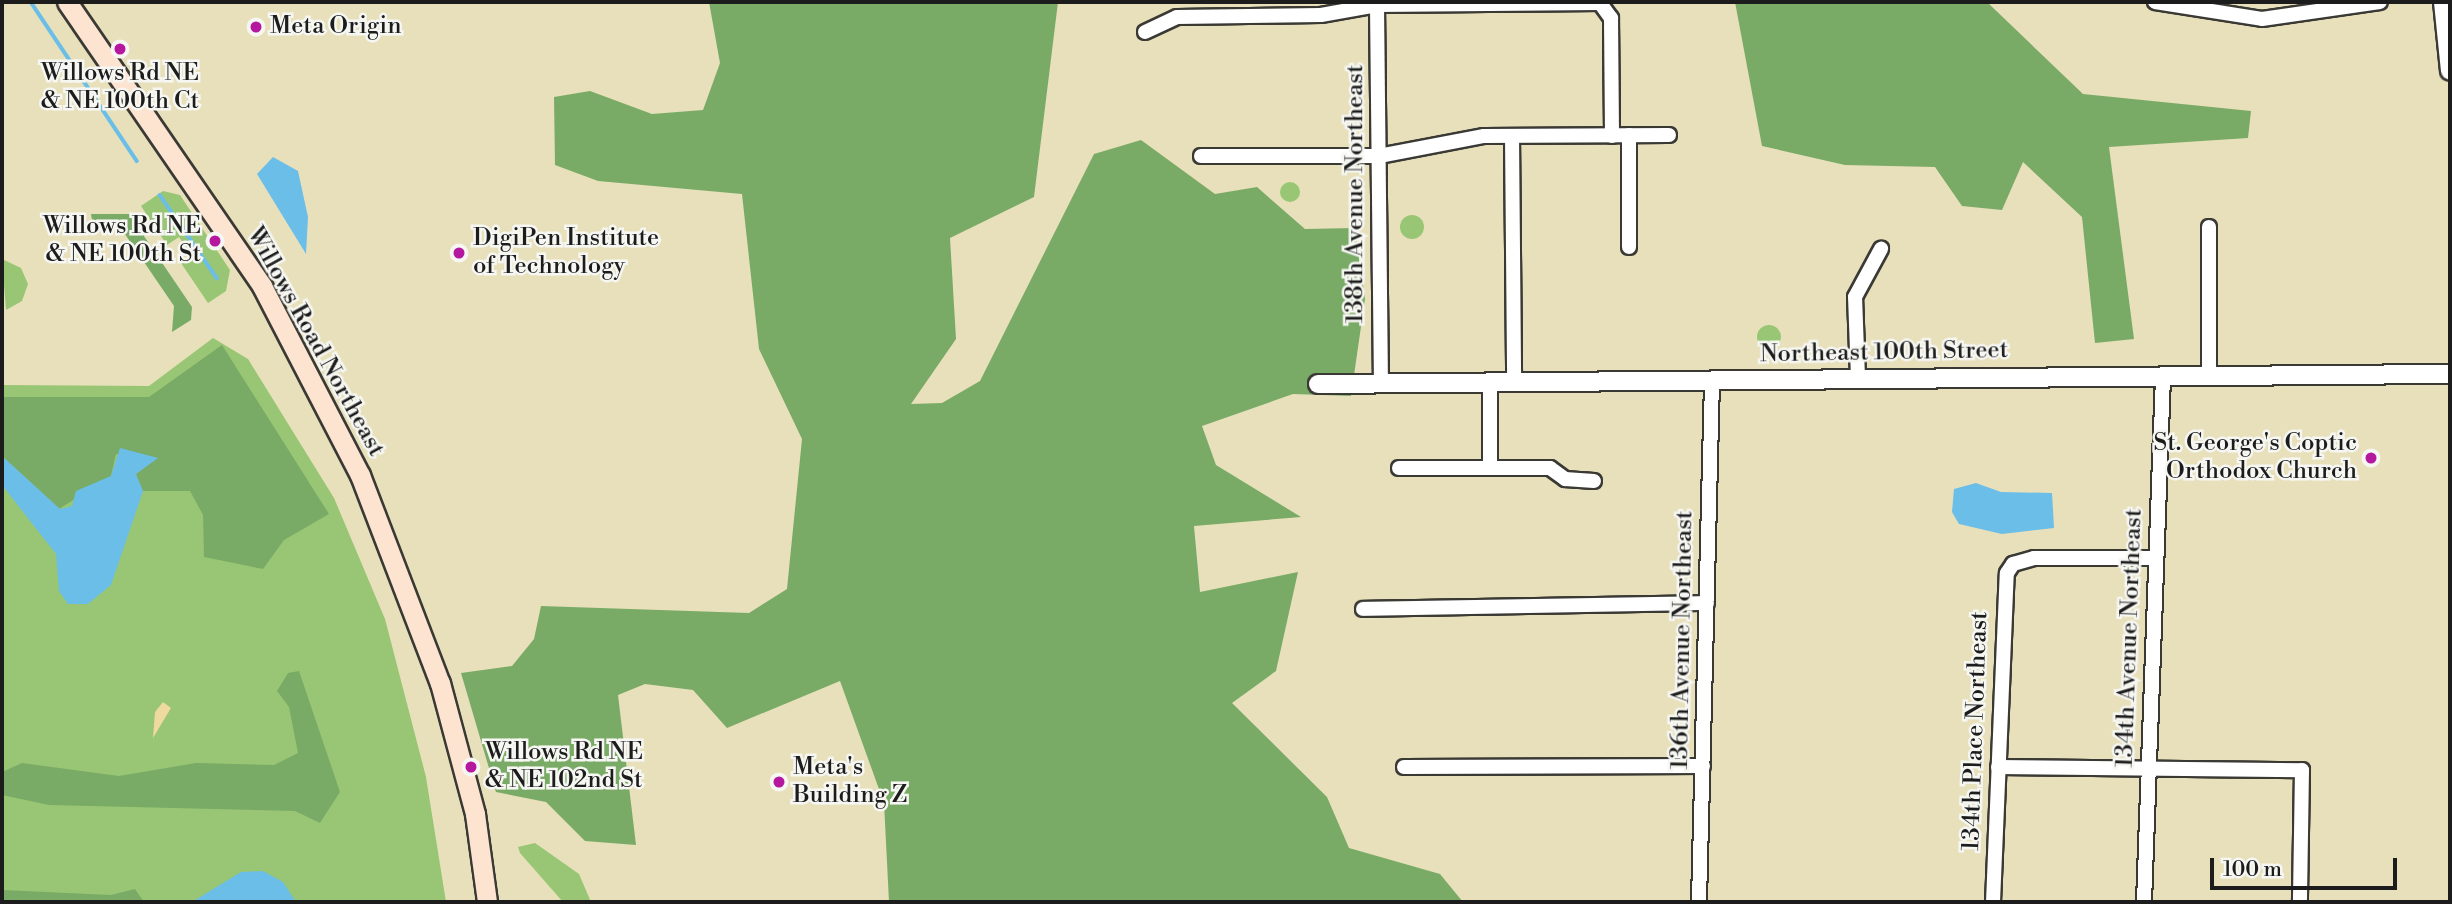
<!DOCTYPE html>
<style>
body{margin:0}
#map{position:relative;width:2452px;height:904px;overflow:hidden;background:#e7e0bb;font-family:"Libre Bodoni",serif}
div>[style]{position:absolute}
.green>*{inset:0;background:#98c674}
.round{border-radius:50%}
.forest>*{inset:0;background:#7aab66}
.sand>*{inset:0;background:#eeda9e}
.water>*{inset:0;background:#6bbee7}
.stream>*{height:3.5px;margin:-1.75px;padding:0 1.75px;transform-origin:1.75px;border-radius:1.75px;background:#6bbee7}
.roads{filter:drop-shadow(2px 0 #3a3934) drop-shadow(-2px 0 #3a3934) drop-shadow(0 2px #3a3934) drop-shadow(0 -2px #3a3934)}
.minor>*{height:14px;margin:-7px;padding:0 7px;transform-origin:7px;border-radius:7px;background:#fff}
.tertiary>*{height:18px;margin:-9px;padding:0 9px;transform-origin:9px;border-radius:9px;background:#fff}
.secondary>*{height:19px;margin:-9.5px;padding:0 9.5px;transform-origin:9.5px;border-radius:9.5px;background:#fde4d1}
.dots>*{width:19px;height:19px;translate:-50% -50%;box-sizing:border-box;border:4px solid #f6f6f2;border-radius:50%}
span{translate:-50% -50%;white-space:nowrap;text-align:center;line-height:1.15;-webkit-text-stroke:5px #f6f6f2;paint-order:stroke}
.poi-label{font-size:24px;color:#1c1c1c}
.left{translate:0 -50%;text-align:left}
.right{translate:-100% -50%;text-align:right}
.street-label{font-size:24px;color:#1c1c1c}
.frame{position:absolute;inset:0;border:4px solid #1c1c1c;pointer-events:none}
.scale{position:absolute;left:2210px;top:858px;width:187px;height:32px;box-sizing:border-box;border:4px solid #1c1c1c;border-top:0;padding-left:9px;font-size:21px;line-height:24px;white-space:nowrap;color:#1c1c1c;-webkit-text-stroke:5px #f6f6f2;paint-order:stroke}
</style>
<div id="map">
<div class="green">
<div class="round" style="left:1280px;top:182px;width:20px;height:20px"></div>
<div style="clip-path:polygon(163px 191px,180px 195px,230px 270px,226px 291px,208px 303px,181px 263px,192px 256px,179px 237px,167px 245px,141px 206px)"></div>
<div class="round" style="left:1400px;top:215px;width:24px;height:24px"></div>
<div style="clip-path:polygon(2px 259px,21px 268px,28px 284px,22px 301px,6px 310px)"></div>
<div class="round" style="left:1757px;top:325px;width:24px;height:24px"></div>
<div style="clip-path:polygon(213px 338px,248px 359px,334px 498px,385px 619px,426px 777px,446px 902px,2px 902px,2px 385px,149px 386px)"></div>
<div style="clip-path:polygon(535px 843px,579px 874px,591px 902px,563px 902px,520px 853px,518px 847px)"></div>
</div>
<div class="forest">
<div style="clip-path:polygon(709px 2px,1058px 2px,1034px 197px,950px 238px,956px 339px,911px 404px,942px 403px,980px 381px,1094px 154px,1141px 140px,1215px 194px,1257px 187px,1305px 229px,1355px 228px,1365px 299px,1351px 396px,1293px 394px,1202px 426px,1216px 465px,1301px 517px,1194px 526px,1200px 592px,1298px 572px,1276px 671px,1232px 703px,1327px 797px,1349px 848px,1440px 874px,1463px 902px,889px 902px,884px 803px,840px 681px,727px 728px,693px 690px,645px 684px,618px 695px,636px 845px,585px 841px,546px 802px,496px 792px,461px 673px,512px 666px,534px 639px,541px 606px,749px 613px,787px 589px,802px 439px,759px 349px,742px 194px,598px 181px,555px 165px,554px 97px,590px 91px,652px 114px,703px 110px,720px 63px)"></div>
<div style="clip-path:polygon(1735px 2px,1987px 2px,2083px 94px,2251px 111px,2248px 138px,2109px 147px,2134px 339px,2095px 343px,2082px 217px,2023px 162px,2002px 210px,1962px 206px,1935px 167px,1845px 165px,1762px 146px)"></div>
<div style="clip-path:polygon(91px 214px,129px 214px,192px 307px,191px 320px,172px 332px,174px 306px,116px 221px,92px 220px)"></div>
<div style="clip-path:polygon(222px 345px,329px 514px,284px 540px,263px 569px,204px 557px,203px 515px,190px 491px,143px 491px,135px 483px,136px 474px,157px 458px,116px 454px,111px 476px,59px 509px,2px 456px,2px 397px,149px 397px)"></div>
<div style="clip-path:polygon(299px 671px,340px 792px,320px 823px,295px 811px,49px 805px,2px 795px,2px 772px,22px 763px,119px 776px,196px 763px,274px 765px,298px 753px,289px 707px,277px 691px,288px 673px)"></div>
<div style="clip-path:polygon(135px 889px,144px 902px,2px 902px,2px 890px,111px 895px)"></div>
</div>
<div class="sand">
<div style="clip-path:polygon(163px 702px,171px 708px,153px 738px,155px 712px)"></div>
</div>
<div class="water">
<div style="clip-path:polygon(273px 157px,298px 171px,308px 217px,306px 254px,257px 174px)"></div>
<div style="clip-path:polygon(120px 448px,158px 458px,136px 474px,143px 491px,111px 585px,88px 604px,68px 604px,59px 591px,56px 554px,2px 485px,2px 456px,60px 509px,72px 506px,76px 491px,111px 476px)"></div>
<div style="clip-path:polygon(1976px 483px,2001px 492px,2052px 493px,2054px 528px,2002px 534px,1959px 524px,1952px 512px,1954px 489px)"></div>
<div style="clip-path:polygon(263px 871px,283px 882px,296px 902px,192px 902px,241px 872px)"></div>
</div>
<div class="stream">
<div style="left:31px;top:2px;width:191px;rotate:56.3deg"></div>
<div style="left:160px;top:195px;width:101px;rotate:55.5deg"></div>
</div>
<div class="roads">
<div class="minor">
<div style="left:2155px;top:2px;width:108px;rotate:9deg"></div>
<div style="left:2262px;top:19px;width:119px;rotate:-8.2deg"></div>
<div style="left:1377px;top:5px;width:379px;rotate:89.4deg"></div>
<div style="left:1145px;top:32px;width:35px;rotate:-25deg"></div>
<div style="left:1177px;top:17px;width:144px;rotate:-0.8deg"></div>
<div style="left:1321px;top:15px;width:57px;rotate:-10.1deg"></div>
<div style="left:1377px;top:5px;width:223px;rotate:-0.5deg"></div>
<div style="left:1600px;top:3px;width:19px;rotate:54deg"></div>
<div style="left:1611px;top:18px;width:118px;rotate:89.5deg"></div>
<div style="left:1512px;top:136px;width:246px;rotate:89.5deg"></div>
<div style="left:1201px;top:156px;width:178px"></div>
<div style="left:1379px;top:156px;width:107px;rotate:-10.8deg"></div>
<div style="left:1484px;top:136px;width:185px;rotate:-0.3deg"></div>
<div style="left:2209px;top:227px;width:149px;rotate:90deg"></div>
<div style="left:1629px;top:247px;width:112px;rotate:-90deg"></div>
<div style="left:1858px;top:378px;width:81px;rotate:-92.1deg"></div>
<div style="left:1855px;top:297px;width:55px;rotate:-61.6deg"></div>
<div style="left:1490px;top:382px;width:85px;rotate:90deg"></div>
<div style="left:1399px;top:468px;width:151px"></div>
<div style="left:1550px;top:468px;width:19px;rotate:36deg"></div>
<div style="left:1565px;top:479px;width:29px;rotate:4deg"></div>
<div style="left:1363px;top:609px;width:344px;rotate:-1deg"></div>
<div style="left:1404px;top:767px;width:299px;rotate:-0.2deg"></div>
<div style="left:1998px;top:767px;width:304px;rotate:0.6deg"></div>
<div style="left:2302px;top:770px;width:132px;rotate:90.9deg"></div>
<div style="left:1699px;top:902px;width:522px;rotate:-88.57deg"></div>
<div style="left:1993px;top:902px;width:329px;rotate:-87.6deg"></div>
<div style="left:2007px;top:573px;width:11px;rotate:-56deg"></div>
<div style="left:2013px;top:564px;width:22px;rotate:-16deg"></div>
<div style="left:2034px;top:558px;width:121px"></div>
<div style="left:2144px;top:902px;width:526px;rotate:-87.93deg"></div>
</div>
<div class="tertiary">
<div style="left:2443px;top:2px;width:69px;rotate:84.2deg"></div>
<div style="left:1318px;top:384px;width:1132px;rotate:-0.51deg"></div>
</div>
<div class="secondary">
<div style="left:67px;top:2px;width:345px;rotate:55.5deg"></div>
<div style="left:262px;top:286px;width:213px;rotate:62.6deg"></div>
<div style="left:360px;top:475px;width:223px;rotate:69deg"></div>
<div style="left:440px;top:683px;width:136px;rotate:75deg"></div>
<div style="left:475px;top:814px;width:89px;rotate:82.2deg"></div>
</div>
</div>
<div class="dots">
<div style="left:256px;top:27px;background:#b5179e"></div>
<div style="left:120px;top:49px;background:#b5179e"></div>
<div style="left:215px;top:241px;background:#b5179e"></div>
<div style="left:459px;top:253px;background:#b5179e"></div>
<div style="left:2371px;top:458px;background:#b5179e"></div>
<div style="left:471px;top:767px;background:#b5179e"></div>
<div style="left:779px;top:782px;background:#b5179e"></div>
</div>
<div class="poi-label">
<span class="left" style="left:270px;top:27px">Meta Origin</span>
<span style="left:120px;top:88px">Willows Rd NE<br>&amp; NE 100th Ct</span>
<span class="right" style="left:201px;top:241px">Willows Rd NE<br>&amp; NE 100th St</span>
<span class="left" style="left:473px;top:253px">DigiPen Institute<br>of Technology</span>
<span class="right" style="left:2357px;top:458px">St. George's Coptic<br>Orthodox Church</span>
<span class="left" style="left:485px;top:767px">Willows Rd NE<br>&amp; NE 102nd St</span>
<span class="left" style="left:793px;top:782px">Meta's<br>Building Z</span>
</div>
<div class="street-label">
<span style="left:1356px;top:194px;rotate:-90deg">138th Avenue Northeast</span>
<span style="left:315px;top:342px;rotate:61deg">Willows Road Northeast</span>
<span style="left:1884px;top:353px;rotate:-1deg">Northeast 100th Street</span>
<span style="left:2130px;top:638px;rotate:-88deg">134th Avenue Northeast</span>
<span style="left:1683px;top:640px;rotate:-89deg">136th Avenue Northeast</span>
<span style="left:1976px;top:731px;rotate:-88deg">134th Place Northeast</span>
</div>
<div class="frame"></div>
<div class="scale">100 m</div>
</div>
